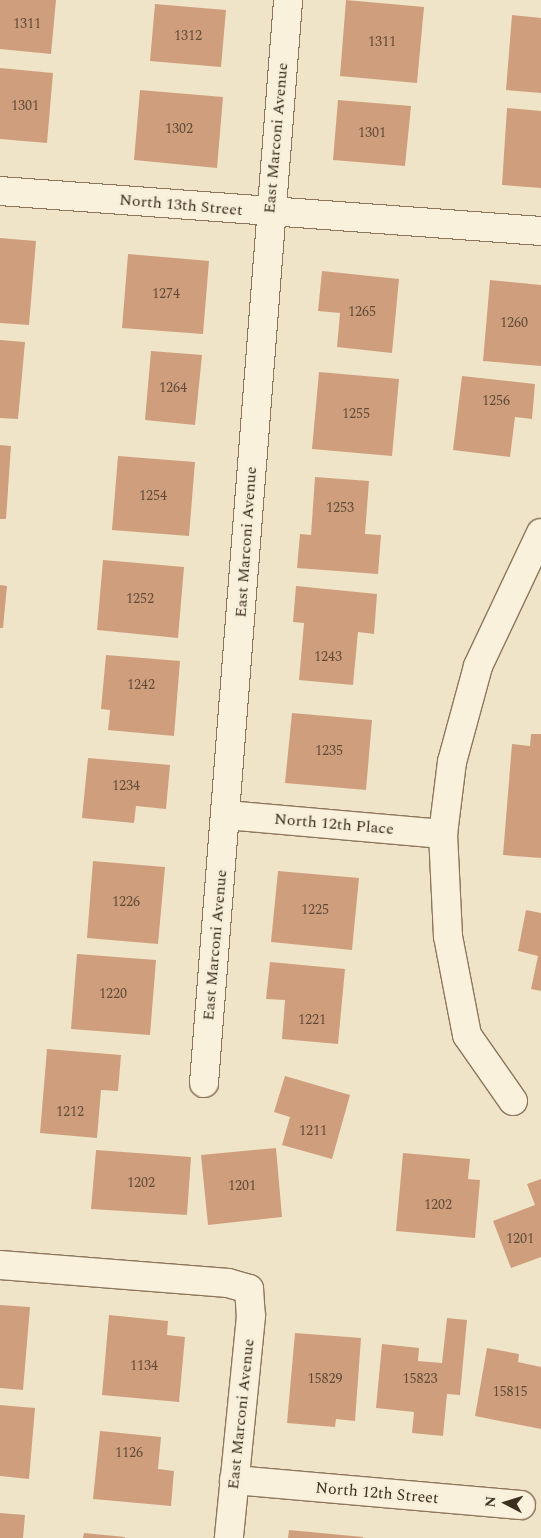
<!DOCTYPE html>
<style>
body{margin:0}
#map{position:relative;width:541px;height:1538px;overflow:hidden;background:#f0e4c8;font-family:Spectral,serif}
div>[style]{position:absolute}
.building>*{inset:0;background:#cf9f7d}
.roads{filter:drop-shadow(1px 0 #8d765c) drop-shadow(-1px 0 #8d765c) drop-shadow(0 1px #8d765c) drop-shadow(0 -1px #8d765c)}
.minor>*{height:28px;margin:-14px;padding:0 14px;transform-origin:14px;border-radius:14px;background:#faf1dc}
span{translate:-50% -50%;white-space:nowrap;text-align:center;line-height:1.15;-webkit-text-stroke:4.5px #f7eed8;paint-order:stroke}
.number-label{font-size:14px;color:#624a37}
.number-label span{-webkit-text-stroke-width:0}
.street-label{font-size:16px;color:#3d2e20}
.north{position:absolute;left:481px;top:1478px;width:50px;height:50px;-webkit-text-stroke:4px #f7eed8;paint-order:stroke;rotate:275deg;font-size:14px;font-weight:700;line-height:20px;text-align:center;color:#3d2e20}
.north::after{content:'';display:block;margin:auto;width:18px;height:22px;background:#3d2e20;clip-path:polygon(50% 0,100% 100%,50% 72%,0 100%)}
</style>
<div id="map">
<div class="building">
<div style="clip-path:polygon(0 0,56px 0,51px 54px,0 49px)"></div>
<div style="clip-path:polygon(346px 0,424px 7px,417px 83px,340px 76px)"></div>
<div style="clip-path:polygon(155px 4px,226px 10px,221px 67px,150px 61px)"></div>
<div style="clip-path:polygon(512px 15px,541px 18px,541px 93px,506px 90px)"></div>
<div style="clip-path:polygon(0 68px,53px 73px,47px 143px,0 139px)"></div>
<div style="clip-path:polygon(140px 90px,223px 97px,217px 168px,134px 160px)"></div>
<div style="clip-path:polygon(338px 100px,411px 106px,405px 166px,333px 160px)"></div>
<div style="clip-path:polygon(507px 108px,541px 111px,541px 188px,502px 185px)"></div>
<div style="clip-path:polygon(0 238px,36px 241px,29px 325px,0 323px)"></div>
<div style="clip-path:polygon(128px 254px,209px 261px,203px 334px,122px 328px)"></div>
<div style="clip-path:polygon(322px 271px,399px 279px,392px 353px,337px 347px,340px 313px,318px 311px)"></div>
<div style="clip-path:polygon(490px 280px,541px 285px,541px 366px,483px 361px)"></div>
<div style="clip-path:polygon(0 340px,25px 342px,18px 419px,0 418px)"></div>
<div style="clip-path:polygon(151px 351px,202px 355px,195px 425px,145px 420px)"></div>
<div style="clip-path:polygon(319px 372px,399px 379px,392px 456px,312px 449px)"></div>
<div style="clip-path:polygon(462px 376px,535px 384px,532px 419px,515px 417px,510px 457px,453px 450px)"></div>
<div style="clip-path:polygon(0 445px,11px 446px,6px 519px,0 519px)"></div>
<div style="clip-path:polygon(118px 456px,195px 462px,189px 536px,112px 530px)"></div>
<div style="clip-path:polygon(315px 477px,369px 481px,365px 534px,381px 535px,378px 574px,297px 568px,300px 534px,311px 535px)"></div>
<div style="clip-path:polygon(103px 560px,184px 567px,178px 638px,97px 630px)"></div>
<div style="clip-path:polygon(0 585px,7px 586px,3px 628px,0 628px)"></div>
<div style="clip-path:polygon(296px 586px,377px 594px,374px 634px,358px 632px,353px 685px,299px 680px,304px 623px,293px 622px)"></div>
<div style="clip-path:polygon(106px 655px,180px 661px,174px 736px,108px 730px,110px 710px,101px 709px)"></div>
<div style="clip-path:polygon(292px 713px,372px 720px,366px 790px,285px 783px)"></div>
<div style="clip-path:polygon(531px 734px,541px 734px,541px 858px,503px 855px,512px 744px,530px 746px)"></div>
<div style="clip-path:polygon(88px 758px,170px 765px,166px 809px,136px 806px,134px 823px,82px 818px)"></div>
<div style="clip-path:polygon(93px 861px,165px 867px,158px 944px,87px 938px)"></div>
<div style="clip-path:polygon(278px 871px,359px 878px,352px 950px,271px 942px)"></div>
<div style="clip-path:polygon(526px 910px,541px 913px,541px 991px,531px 989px,538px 956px,518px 951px)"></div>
<div style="clip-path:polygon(77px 954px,156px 960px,150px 1035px,71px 1029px)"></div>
<div style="clip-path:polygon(270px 962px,345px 969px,338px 1044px,282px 1039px,285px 1000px,266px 999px)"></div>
<div style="clip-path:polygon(47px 1049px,121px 1055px,118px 1091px,101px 1090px,97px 1138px,40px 1133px)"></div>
<div style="clip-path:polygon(285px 1076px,350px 1095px,332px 1159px,282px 1145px,290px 1117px,274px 1112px)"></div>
<div style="clip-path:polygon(276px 1148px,282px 1217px,208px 1225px,201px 1155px)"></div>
<div style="clip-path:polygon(96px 1150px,191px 1157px,187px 1215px,91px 1209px)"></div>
<div style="clip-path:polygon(403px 1153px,470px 1159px,468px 1179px,480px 1180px,475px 1238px,396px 1231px)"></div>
<div style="clip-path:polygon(541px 1179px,541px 1257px,511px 1268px,493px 1221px,535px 1205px,527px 1184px)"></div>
<div style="clip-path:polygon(0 1305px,30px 1307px,23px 1390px,0 1388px)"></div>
<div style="clip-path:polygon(109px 1315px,168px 1321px,167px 1335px,185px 1337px,179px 1402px,102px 1395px)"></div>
<div style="clip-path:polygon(447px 1318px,467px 1320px,460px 1395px,447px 1394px,443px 1436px,412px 1433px,414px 1412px,376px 1408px,382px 1344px,419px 1348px,418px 1361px,442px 1363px)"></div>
<div style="clip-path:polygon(295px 1333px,361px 1338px,355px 1421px,336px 1419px,335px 1427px,287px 1423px)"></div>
<div style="clip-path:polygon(487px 1348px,519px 1354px,518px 1362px,541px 1367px,541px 1429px,475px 1416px)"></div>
<div style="clip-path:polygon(0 1405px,35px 1408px,29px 1479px,0 1476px)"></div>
<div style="clip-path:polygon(100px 1431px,161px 1437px,158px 1469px,174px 1471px,171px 1506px,93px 1499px)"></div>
<div style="clip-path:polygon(0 1513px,25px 1515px,23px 1538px,0 1538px)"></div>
<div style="clip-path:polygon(289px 1530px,363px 1537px,363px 1538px,288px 1538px)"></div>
<div style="clip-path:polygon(84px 1533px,125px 1537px,125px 1538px,83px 1538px)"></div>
</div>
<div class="roads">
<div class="minor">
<div style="left:0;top:191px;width:542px;rotate:4.23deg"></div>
<div style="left:226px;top:815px;width:218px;rotate:5deg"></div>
<div style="left:204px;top:1083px;width:1086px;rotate:-85.56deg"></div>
<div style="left:513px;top:1101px;width:80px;rotate:-124.9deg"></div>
<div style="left:467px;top:1035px;width:101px;rotate:-100.9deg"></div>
<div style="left:448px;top:936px;width:102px;rotate:-92.8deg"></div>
<div style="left:443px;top:834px;width:73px;rotate:-82.9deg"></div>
<div style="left:452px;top:762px;width:99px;rotate:-74.8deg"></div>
<div style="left:478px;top:666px;width:147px;rotate:-64.7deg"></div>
<div style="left:0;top:1265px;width:229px;rotate:4.5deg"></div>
<div style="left:228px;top:1283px;width:22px;rotate:16deg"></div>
<div style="left:249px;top:1289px;width:27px;rotate:86deg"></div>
<div style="left:251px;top:1316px;width:223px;rotate:95.7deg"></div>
<div style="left:234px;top:1480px;width:288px;rotate:5deg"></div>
</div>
</div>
<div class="number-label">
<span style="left:27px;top:24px">1311</span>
<span style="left:188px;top:36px">1312</span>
<span style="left:382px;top:42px">1311</span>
<span style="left:25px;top:106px">1301</span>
<span style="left:179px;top:129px">1302</span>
<span style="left:372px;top:133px">1301</span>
<span style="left:166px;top:294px">1274</span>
<span style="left:362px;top:312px">1265</span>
<span style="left:514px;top:323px">1260</span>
<span style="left:173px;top:388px">1264</span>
<span style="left:496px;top:401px">1256</span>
<span style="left:356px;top:414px">1255</span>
<span style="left:153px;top:496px">1254</span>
<span style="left:340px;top:508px">1253</span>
<span style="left:140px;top:599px">1252</span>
<span style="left:328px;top:657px">1243</span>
<span style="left:141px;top:685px">1242</span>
<span style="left:329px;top:751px">1235</span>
<span style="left:126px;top:786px">1234</span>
<span style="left:126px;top:902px">1226</span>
<span style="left:315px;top:910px">1225</span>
<span style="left:113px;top:994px">1220</span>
<span style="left:312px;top:1020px">1221</span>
<span style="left:70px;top:1112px">1212</span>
<span style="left:313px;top:1131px">1211</span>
<span style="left:141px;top:1183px">1202</span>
<span style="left:242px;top:1186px">1201</span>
<span style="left:438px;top:1205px">1202</span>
<span style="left:520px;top:1239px">1201</span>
<span style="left:144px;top:1366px">1134</span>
<span style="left:325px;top:1379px">15829</span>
<span style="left:420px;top:1379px">15823</span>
<span style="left:510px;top:1392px">15815</span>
<span style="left:129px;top:1453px">1126</span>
</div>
<div class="street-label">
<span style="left:276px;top:138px;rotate:-85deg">East Marconi Avenue</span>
<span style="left:181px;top:205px;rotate:5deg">North 13th Street</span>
<span style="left:246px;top:542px;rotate:-86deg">East Marconi Avenue</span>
<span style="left:334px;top:824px;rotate:5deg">North 12th Place</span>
<span style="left:215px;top:945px;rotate:-85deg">East Marconi Avenue</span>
<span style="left:241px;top:1414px;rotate:-84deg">East Marconi Avenue</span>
<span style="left:377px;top:1493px;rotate:5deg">North 12th Street</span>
</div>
<div class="north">N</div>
</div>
